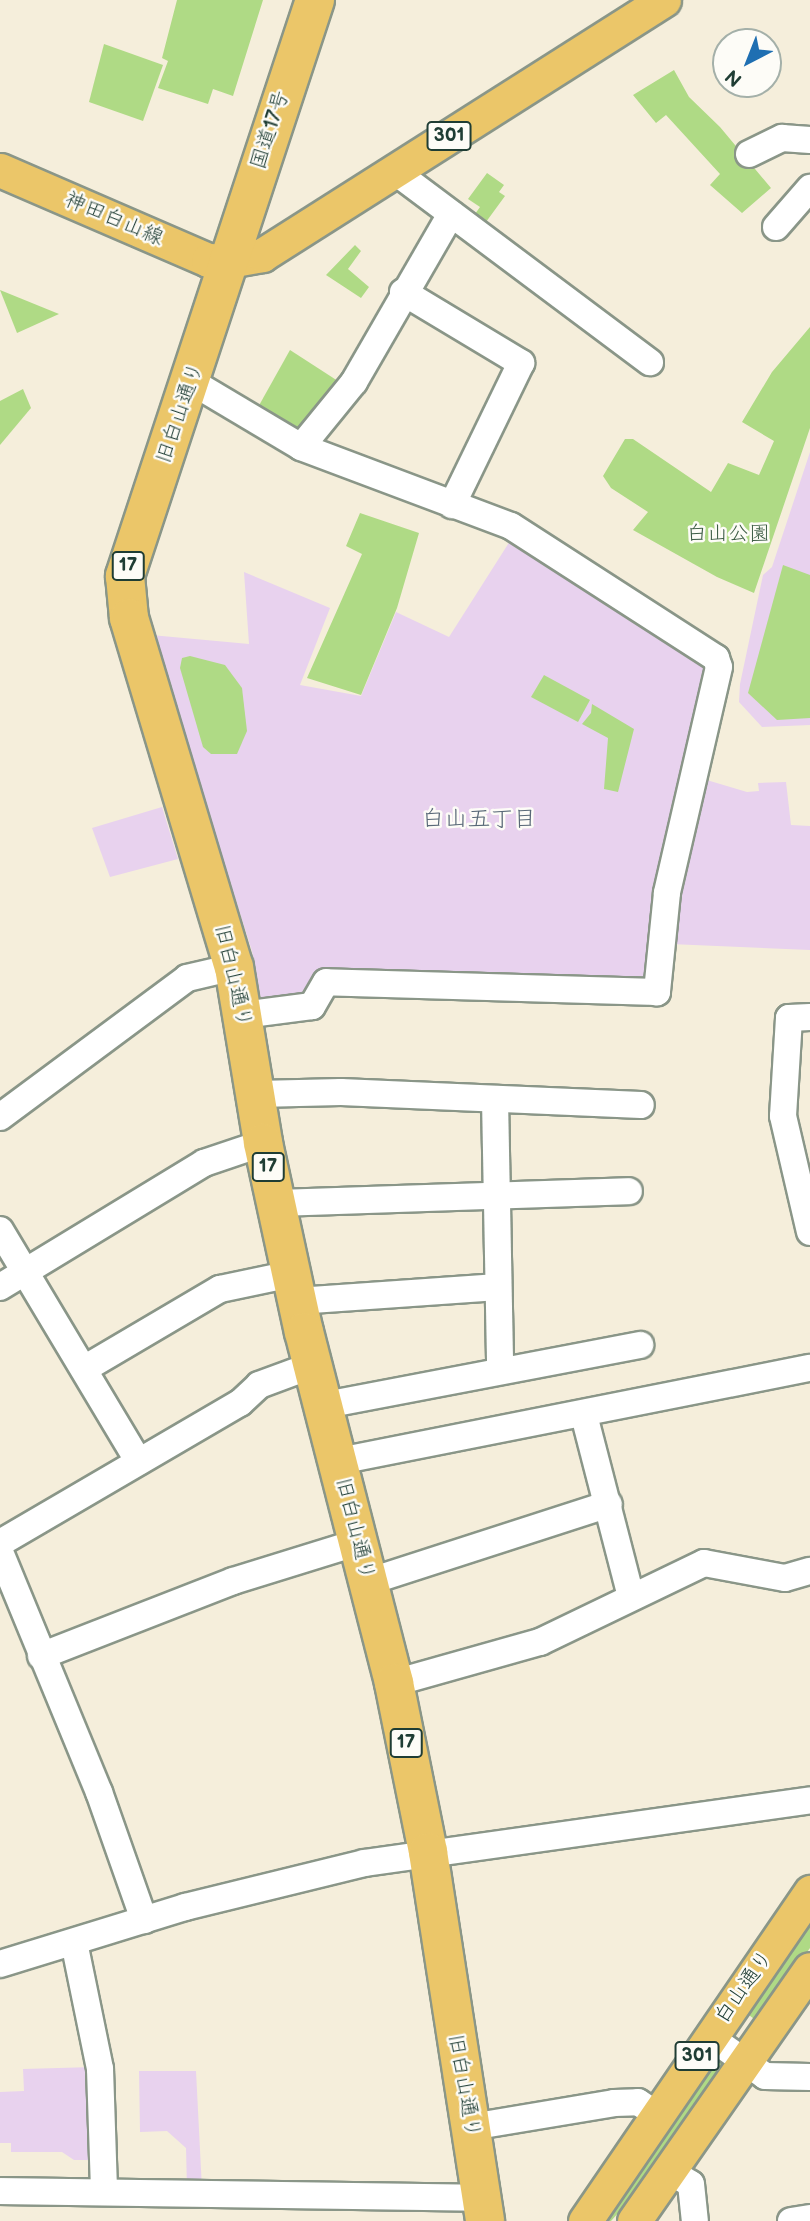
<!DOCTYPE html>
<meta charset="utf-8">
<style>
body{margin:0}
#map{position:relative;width:810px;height:2221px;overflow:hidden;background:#f5eedb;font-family:"Balsamiq Sans","Klee One",sans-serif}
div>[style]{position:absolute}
.built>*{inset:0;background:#e8d2ee}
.green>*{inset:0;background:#afda85}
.roads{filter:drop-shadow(2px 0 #8a9688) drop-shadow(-2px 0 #8a9688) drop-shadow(0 2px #8a9688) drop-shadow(0 -2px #8a9688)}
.minor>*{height:26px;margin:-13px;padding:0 13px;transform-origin:13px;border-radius:13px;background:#fff}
.major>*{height:33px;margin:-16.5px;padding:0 16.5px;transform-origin:16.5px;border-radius:16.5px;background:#ebc669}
.highway>*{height:38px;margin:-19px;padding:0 19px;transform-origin:19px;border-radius:19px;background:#ebc669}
span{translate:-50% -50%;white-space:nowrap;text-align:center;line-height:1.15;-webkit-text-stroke:5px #fdfcf7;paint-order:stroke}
.shield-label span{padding:2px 5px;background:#fdfcf7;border:2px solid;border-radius:5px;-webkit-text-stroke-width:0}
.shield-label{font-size:19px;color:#1f3d34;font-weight:700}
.street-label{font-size:21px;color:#1f3d34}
.park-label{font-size:21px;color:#3c5c44}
.neighbourhood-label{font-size:23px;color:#586877}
.north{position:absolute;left:712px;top:28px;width:70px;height:70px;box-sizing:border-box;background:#fdfcf7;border:2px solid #a4b0a9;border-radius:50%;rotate:222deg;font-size:19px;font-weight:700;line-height:28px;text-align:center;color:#1f3d34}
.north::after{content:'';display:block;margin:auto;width:24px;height:32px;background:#1f6fb2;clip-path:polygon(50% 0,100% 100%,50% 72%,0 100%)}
</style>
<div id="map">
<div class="built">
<div style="clip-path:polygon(810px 452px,810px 725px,762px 727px,739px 702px,740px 684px,763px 575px,772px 567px)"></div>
<div style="clip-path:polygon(510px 541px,708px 666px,645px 983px,313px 974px,306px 996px,262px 1005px,252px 951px,151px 635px,249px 644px,244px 572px,330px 608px,300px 685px,361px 696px,396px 612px,449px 637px)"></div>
<div style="clip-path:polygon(700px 778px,747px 792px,759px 791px,758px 783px,786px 782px,791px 825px,810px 826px,810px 950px,670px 944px)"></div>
<div style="clip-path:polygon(162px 807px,178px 859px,110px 877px,92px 828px)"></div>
<div style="clip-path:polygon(94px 2067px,97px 2160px,74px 2160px,62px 2152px,11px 2152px,11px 2143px,0 2143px,0 2092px,24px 2091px,23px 2069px)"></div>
<div style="clip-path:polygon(139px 2071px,196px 2071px,202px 2189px,187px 2189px,186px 2148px,167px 2131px,140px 2132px)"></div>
</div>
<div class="green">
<div style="clip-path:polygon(177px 0,263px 0,233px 96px,213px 89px,208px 104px,158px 88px,168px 61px,162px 58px)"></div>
<div style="clip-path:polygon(104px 44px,163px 65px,143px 121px,89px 102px)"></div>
<div style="clip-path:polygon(674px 70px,689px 97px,720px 127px,771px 188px,742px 213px,710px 185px,720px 174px,666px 115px,656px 123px,633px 95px)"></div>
<div style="clip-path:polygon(487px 173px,504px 185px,499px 192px,505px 196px,486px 222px,475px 214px,480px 207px,468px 199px)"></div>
<div style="clip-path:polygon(355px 245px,361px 251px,348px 269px,369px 287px,361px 298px,326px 275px)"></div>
<div style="clip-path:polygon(0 290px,59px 314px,17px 333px)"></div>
<div style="clip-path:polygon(810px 327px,810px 428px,754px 593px,717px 577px,633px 530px,648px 512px,611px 488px,603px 476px,625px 439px,633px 439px,711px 492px,728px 463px,759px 475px,774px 441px,742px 422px,772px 372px)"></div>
<div style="clip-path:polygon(290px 350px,341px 383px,301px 437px,257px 409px)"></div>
<div style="clip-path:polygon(23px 389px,31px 408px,0 445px,0 401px)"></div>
<div style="clip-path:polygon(360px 513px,419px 533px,397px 608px,361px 695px,307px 678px,362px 554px,346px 546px)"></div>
<div style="clip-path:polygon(783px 565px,810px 575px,810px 718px,777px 720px,748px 693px)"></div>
<div style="clip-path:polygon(190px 656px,225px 665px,242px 688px,247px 731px,237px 754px,211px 754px,203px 747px,180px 668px,182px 658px)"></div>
<div style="clip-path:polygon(544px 675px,590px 700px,578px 722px,531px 697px)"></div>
<div style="clip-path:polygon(592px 704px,634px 729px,618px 792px,604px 789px,608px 738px,582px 724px,591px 713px)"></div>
<div style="clip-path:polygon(810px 1919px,810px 1948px,758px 2022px,745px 2012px)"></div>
<div style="clip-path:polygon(717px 2055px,726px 2066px,661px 2165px,611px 2221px,600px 2221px)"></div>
</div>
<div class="roads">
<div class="minor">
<div style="left:749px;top:154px;width:37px;rotate:-26deg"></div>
<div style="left:782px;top:138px;width:28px;rotate:4deg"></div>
<div style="left:393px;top:170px;width:321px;rotate:36.8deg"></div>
<div style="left:776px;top:227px;width:52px;rotate:-48.9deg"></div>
<div style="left:403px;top:292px;width:138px;rotate:31deg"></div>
<div style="left:521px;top:363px;width:158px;rotate:115.9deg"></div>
<div style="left:192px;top:382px;width:127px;rotate:30.8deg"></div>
<div style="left:301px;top:447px;width:224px;rotate:20.6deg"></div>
<div style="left:511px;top:526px;width:244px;rotate:32.8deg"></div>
<div style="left:716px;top:658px;width:9px;rotate:72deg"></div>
<div style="left:719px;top:667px;width:232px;rotate:103deg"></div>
<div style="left:667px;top:893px;width:100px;rotate:95.8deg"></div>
<div style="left:657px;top:992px;width:331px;rotate:-178.3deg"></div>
<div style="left:326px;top:982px;width:28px;rotate:120deg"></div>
<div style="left:312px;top:1006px;width:70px;rotate:172.6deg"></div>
<div style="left:301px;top:447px;width:84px;rotate:-50.8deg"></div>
<div style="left:354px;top:382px;width:194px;rotate:-60deg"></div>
<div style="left:810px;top:1017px;width:21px;rotate:177deg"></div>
<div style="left:789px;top:1018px;width:98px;rotate:93.5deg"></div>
<div style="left:783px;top:1116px;width:119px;rotate:76.9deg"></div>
<div style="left:257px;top:1094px;width:84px;rotate:-1.4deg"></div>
<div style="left:341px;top:1092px;width:300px;rotate:2.5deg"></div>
<div style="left:495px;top:1099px;width:272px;rotate:88.9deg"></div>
<div style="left:0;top:1117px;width:233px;rotate:-36.6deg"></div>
<div style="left:187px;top:978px;width:48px;rotate:-13.2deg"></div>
<div style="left:276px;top:1203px;width:353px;rotate:-1.9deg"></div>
<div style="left:0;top:1230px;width:270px;rotate:59.1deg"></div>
<div style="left:0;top:1287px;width:239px;rotate:-31.3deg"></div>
<div style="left:204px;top:1163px;width:62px;rotate:-18.7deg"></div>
<div style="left:297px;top:1301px;width:198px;rotate:-4deg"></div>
<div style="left:84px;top:1369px;width:158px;rotate:-30.5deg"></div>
<div style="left:220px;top:1289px;width:73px;rotate:-11.9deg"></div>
<div style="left:325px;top:1405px;width:321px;rotate:-10.8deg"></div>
<div style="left:584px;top:1415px;width:188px;rotate:75.5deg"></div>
<div style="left:339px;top:1461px;width:480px;rotate:-11.2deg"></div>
<div style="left:0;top:1543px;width:278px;rotate:-30.3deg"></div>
<div style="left:240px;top:1403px;width:26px;rotate:-43deg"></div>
<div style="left:259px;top:1385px;width:58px;rotate:-20.3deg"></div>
<div style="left:0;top:1552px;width:260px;rotate:67.6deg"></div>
<div style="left:99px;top:1792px;width:136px;rotate:70.6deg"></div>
<div style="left:368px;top:1582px;width:253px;rotate:-17.9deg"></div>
<div style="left:41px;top:1656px;width:206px;rotate:-21.3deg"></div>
<div style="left:233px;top:1581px;width:132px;rotate:-17.2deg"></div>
<div style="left:394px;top:1683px;width:152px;rotate:-15.7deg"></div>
<div style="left:540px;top:1642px;width:182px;rotate:-25.7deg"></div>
<div style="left:704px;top:1563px;width:82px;rotate:10.5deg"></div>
<div style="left:785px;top:1578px;width:26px;rotate:-16deg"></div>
<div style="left:74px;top:1942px;width:130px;rotate:78.4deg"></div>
<div style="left:100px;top:2069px;width:123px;rotate:88.1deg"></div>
<div style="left:0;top:1964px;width:194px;rotate:-17.1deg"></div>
<div style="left:185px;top:1907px;width:184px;rotate:-13.8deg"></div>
<div style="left:364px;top:1863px;width:450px;rotate:-8deg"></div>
<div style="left:710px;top:2037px;width:67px;rotate:35.3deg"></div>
<div style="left:765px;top:2076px;width:45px;rotate:1.3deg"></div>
<div style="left:471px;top:2127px;width:145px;rotate:-9.5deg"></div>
<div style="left:614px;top:2103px;width:24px;rotate:-2deg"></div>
<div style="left:638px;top:2102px;width:23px;rotate:34deg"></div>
<div style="left:671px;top:2172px;width:23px;rotate:31deg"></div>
<div style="left:691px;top:2184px;width:37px;rotate:84deg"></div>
<div style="left:0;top:2191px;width:482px;rotate:0.8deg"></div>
<div style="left:791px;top:2221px;width:19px;rotate:-9deg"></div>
</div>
<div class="major">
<div style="left:0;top:170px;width:227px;rotate:23.4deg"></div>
<div style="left:208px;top:260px;width:21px;rotate:3deg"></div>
<div style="left:229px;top:261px;width:34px;rotate:-10deg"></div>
<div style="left:262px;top:255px;width:476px;rotate:-32.4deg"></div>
<div style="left:585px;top:2221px;width:399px;rotate:-55.6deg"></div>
<div style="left:634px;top:2221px;width:307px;rotate:-55.1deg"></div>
</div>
<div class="highway">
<div style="left:315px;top:0;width:607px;rotate:108.26deg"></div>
<div style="left:125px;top:576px;width:42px;rotate:84.6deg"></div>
<div style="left:129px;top:618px;width:364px;rotate:73.3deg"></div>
<div style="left:234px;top:967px;width:178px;rotate:80.6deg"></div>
<div style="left:263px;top:1143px;width:193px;rotate:77.8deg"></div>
<div style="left:304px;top:1332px;width:362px;rotate:75.6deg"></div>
<div style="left:394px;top:1683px;width:172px;rotate:78.6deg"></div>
<div style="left:428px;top:1852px;width:373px;rotate:81.2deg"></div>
</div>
</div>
<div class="shield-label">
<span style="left:449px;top:136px">301</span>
<span style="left:128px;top:566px">17</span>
<span style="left:268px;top:1167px">17</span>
<span style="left:406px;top:1743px">17</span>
<span style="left:697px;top:2056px">301</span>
</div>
<div class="street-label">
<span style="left:270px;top:130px;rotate:-72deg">国道17号</span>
<span style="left:114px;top:219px;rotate:23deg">神田白山線</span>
<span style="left:180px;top:413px;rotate:-71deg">旧白山通り</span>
<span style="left:233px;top:976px;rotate:77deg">旧白山通り</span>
<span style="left:355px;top:1529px;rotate:76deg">旧白山通り</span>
<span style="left:744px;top:1987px;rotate:-55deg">白山通り</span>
<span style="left:464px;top:2086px;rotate:80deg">旧白山通り</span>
</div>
<div class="park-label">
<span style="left:728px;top:534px">白山公園</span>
</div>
<div class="neighbourhood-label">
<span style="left:479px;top:819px">白山五丁目</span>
</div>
<div class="north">N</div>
</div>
